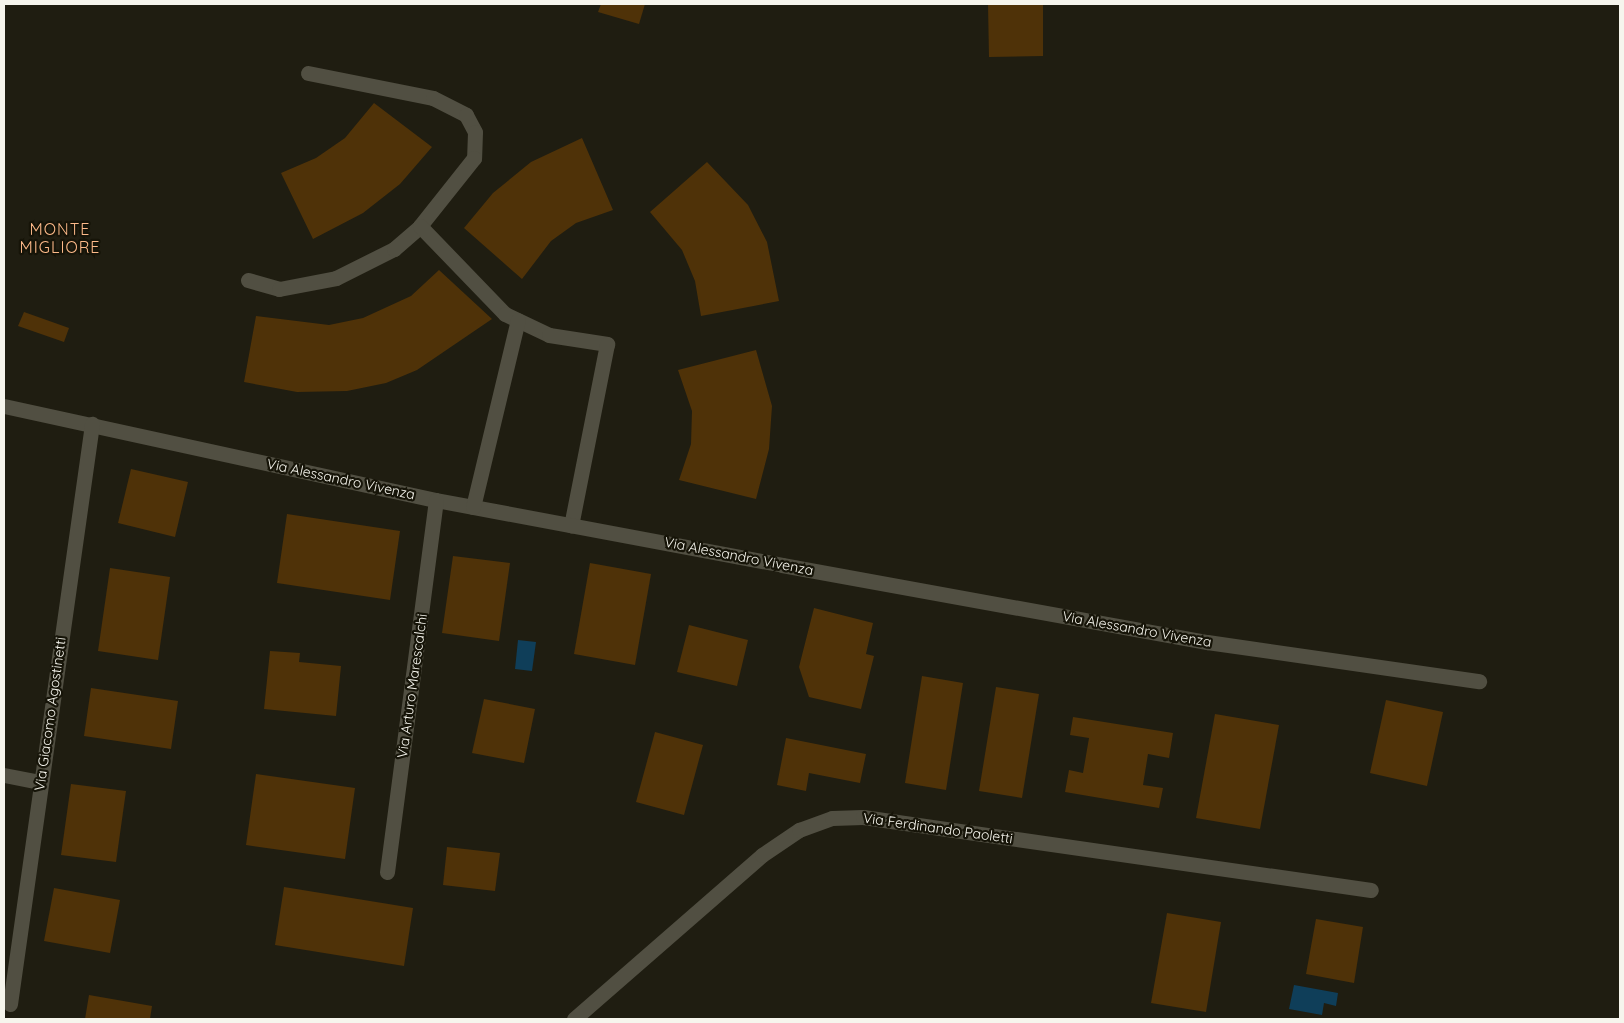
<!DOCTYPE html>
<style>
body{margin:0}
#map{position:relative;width:1624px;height:1023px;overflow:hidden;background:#1f1d11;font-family:Quicksand,sans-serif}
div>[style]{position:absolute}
.water>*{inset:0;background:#0f3e59}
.building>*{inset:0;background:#4f3208}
.minor>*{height:15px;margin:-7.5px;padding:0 7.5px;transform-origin:7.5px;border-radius:7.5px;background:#514f42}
span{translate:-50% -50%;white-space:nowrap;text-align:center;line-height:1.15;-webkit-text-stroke:4.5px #161408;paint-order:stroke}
.street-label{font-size:14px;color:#f6f5ed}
.quarter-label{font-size:16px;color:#fdba8a;letter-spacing:1px}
.frame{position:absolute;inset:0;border:5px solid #f6f5ed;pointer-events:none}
</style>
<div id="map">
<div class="water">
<div style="clip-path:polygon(518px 640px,536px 642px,532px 671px,515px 669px)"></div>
<div style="clip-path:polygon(1294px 985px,1338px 993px,1336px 1006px,1324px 1003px,1322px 1015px,1289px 1009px)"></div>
</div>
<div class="building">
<div style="clip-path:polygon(601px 4px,645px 4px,639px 24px,598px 12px)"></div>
<div style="clip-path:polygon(988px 4px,1043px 4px,1043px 56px,989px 57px)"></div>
<div style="clip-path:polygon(374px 103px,432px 147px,400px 184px,363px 213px,313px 239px,281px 173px,316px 158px,345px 138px)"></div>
<div style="clip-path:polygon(582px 138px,613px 210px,576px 223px,551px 241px,522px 279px,464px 228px,493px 193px,531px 162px)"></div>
<div style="clip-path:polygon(707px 162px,748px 205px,767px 242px,779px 301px,701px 316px,695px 281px,682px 250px,650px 212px)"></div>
<div style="clip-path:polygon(439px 270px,492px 319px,417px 370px,386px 383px,347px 391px,297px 392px,244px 382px,256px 316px,329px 325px,363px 318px,411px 296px)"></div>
<div style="clip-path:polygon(24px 312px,69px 328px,64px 342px,18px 326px)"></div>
<div style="clip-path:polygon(756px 350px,772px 406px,769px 449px,756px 499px,679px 480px,691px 444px,692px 411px,678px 370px)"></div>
<div style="clip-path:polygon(131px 469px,188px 482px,175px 537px,118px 523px)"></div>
<div style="clip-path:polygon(287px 514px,400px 531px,390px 600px,277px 583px)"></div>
<div style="clip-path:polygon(453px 556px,510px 563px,499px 641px,442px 633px)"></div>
<div style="clip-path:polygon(590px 563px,651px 574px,635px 665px,574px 654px)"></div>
<div style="clip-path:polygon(110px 568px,170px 577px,158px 660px,98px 651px)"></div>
<div style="clip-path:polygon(814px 608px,873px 623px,866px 654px,874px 656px,861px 709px,809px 697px,799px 667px)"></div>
<div style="clip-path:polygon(689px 625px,748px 640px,737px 686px,677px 672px)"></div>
<div style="clip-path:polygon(270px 651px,300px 653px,299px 662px,341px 666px,336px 716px,264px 709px)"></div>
<div style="clip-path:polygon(922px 676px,963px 683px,946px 790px,905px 783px)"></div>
<div style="clip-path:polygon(996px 687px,1039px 694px,1022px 798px,979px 791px)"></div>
<div style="clip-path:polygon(91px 688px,178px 701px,171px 749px,84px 736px)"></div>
<div style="clip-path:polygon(484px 699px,535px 709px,524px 763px,472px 753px)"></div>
<div style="clip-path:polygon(1386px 700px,1443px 712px,1427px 786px,1370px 773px)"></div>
<div style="clip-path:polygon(1215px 714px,1279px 725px,1260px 829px,1196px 818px)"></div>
<div style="clip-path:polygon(1073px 717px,1173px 733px,1169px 758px,1148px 754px,1143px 785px,1163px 788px,1159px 808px,1065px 792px,1069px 770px,1083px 773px,1089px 738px,1070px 735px)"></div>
<div style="clip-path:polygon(655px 732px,703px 745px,684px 815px,636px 802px)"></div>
<div style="clip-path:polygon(786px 738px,866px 754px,860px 783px,809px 773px,806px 791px,777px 785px)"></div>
<div style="clip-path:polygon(256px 774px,355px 788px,345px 859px,246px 845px)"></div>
<div style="clip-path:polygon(71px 784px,126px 791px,116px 862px,61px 855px)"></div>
<div style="clip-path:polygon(447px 847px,500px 853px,495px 891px,443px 885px)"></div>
<div style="clip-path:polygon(284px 887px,413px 908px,404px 966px,275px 945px)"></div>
<div style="clip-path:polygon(54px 888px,120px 900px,110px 953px,44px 941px)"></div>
<div style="clip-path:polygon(1167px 913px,1221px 922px,1206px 1012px,1151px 1003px)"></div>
<div style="clip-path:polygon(1316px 919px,1363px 927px,1354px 983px,1306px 974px)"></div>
<div style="clip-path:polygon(89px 995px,152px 1006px,150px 1019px,85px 1019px)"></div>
</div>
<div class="minor">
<div style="left:308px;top:73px;width:127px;rotate:11.3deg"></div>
<div style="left:433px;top:98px;width:37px;rotate:27deg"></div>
<div style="left:466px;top:115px;width:19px;rotate:62deg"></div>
<div style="left:475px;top:132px;width:26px;rotate:92deg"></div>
<div style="left:474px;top:158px;width:87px;rotate:128.5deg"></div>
<div style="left:248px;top:280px;width:32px;rotate:16deg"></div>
<div style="left:279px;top:289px;width:58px;rotate:-10.9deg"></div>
<div style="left:336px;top:278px;width:65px;rotate:-26.6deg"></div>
<div style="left:394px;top:249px;width:35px;rotate:-41deg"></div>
<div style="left:420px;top:226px;width:122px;rotate:46deg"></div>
<div style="left:505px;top:314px;width:49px;rotate:25.5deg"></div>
<div style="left:549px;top:335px;width:59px;rotate:8.8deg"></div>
<div style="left:607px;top:344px;width:185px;rotate:101.2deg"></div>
<div style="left:4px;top:406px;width:442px;rotate:12.3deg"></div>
<div style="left:436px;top:500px;width:352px;rotate:10.6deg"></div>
<div style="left:782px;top:565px;width:432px;rotate:10.3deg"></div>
<div style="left:1207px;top:642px;width:275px;rotate:8.2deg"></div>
<div style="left:473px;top:507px;width:192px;rotate:-76.5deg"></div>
<div style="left:4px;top:775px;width:37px;rotate:11deg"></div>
<div style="left:387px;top:872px;width:375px;rotate:-82.5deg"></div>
<div style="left:10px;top:1004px;width:586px;rotate:-81.95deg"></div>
<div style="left:574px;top:1019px;width:249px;rotate:-41.1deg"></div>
<div style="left:762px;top:855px;width:45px;rotate:-34deg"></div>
<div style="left:799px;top:830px;width:35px;rotate:-20deg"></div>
<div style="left:832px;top:818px;width:31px;rotate:-2deg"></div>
<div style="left:863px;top:817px;width:513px;rotate:8.18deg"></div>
</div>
<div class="street-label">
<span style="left:341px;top:479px;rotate:12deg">Via Alessandro Vivenza</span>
<span style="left:739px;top:556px;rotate:11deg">Via Alessandro Vivenza</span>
<span style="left:1137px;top:629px;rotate:10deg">Via Alessandro Vivenza</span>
<span style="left:412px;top:686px;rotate:-82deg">Via Arturo Marescalchi</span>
<span style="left:50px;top:714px;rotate:-82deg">Via Giacomo Agostinetti</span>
<span style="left:938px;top:828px;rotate:8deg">Via Ferdinando Paoletti</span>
</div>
<div class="quarter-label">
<span style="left:60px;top:238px">MONTE<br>MIGLIORE</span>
</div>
<div class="frame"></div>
</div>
